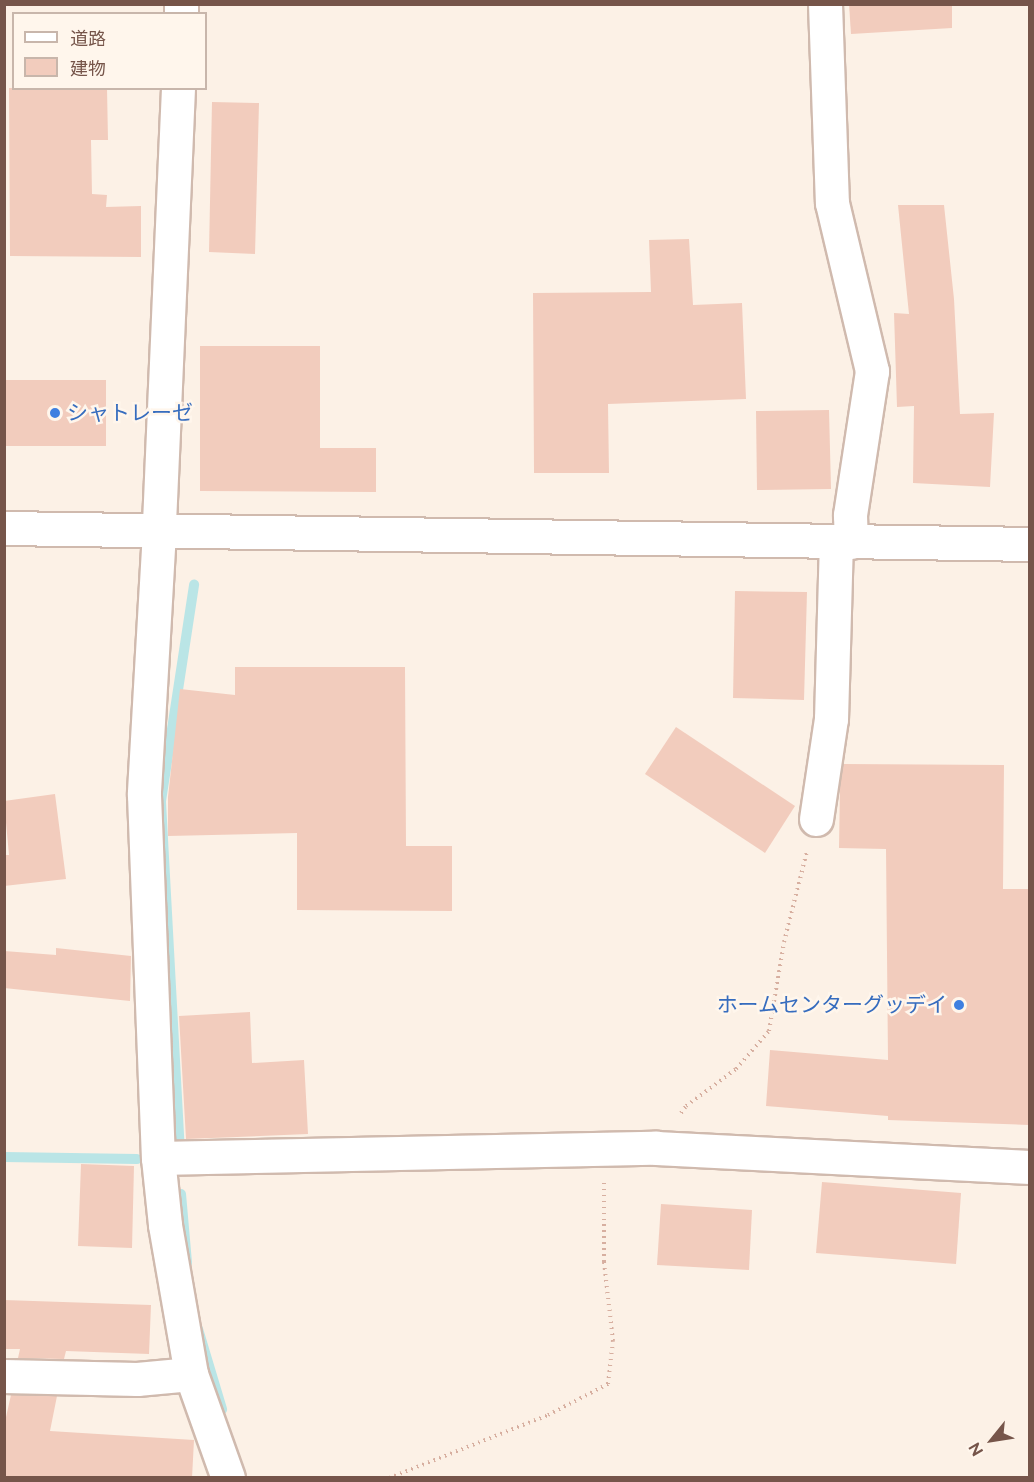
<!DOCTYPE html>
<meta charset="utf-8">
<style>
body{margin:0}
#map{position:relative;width:1034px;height:1482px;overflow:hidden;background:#fcf1e6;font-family:Raleway,"Noto Sans JP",sans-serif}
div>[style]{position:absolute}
.stream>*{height:10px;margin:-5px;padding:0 5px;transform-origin:5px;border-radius:5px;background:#bae5e6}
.building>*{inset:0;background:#f2ccbd}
.path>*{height:4px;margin-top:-2px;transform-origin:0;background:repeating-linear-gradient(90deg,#d7afa0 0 1.5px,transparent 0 6px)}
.roads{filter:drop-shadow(2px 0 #d0baae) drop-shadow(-2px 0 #d0baae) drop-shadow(0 2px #d0baae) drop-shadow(0 -2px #d0baae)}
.minor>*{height:33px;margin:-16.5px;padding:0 16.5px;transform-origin:16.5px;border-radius:16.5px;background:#fff}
.dots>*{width:16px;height:16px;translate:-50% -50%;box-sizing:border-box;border:3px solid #fff6ec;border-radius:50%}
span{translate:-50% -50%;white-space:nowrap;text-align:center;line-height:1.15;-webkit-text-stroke:5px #fff6ec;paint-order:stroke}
.shop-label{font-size:21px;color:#366cbe}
.left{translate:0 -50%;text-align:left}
.right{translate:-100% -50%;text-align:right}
.frame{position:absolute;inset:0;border:6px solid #76554a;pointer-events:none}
.legend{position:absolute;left:12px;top:12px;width:195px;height:78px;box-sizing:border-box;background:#fff6ec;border:2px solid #c8b6ab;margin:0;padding:8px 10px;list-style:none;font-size:18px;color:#76554a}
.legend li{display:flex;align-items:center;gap:12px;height:30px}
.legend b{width:30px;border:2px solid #c8b6ab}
.north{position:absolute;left:962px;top:1410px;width:60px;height:60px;-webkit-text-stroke:4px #fff6ec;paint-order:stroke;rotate:240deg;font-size:16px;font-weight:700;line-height:24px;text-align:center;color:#76554a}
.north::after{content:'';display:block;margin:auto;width:21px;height:27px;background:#76554a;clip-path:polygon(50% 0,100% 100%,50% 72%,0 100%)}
</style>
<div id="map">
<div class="stream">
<div style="left:180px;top:1153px;width:353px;rotate:-93.1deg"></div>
<div style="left:161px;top:801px;width:219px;rotate:-81.3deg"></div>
<div style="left:4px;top:1157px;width:133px;rotate:0.9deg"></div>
<div style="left:181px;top:1194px;width:69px;rotate:85deg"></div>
<div style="left:198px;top:1329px;width:84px;rotate:73.3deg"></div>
</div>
<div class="building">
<div style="clip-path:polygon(849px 4px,952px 4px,952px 28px,851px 34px)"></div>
<div style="clip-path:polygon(9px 88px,107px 88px,108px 140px,91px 140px,92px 194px,107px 195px,106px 207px,141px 206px,141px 257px,10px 256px)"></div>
<div style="clip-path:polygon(212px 102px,259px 103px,255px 254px,209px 252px)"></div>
<div style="clip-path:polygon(898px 205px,944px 205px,954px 299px,960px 414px,994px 413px,990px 487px,913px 483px,914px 406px,897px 407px,894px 313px,909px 314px)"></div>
<div style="clip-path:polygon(689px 239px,693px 305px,742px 303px,746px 399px,608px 404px,609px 473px,534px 473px,533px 293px,651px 292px,649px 240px)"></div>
<div style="clip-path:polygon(200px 346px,320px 346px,320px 448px,376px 448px,376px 492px,200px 491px)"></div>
<div style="clip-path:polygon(4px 380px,106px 380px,106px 446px,4px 446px)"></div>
<div style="clip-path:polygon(829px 410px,831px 489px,757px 490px,756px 411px)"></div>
<div style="clip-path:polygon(735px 591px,807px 592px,804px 700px,733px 698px)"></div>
<div style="clip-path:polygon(235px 667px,405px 667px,406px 846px,452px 846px,452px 911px,297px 910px,297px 833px,168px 836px,168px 797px,180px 689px,235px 695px)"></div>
<div style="clip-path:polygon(676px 727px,795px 806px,765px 853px,645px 774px)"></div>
<div style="clip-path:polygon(843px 764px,1004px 765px,1003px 889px,1029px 889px,1029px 1125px,888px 1120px,888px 1116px,766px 1106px,770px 1050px,888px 1060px,886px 849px,839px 848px,840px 787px)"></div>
<div style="clip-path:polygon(55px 794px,66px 879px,4px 886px,4px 855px,9px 855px,4px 801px)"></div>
<div style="clip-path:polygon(56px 948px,131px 956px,130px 1001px,4px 988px,4px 951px,56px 955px)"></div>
<div style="clip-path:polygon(250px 1012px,252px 1063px,304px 1060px,308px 1134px,186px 1139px,179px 1016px)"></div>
<div style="clip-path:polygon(81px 1164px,134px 1166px,132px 1248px,78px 1246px)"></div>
<div style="clip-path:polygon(822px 1182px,961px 1193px,956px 1264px,816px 1253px)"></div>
<div style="clip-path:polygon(661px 1204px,752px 1210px,749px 1270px,657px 1265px)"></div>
<div style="clip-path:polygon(4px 1300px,151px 1305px,149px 1354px,66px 1351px,64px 1359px,18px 1358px,20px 1349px,4px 1349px)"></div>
<div style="clip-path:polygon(11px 1395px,57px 1396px,50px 1431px,194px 1440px,192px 1478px,4px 1478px,4px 1426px)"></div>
</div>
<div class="path">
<div style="left:681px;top:1113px;width:9px;rotate:-54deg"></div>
<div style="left:686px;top:1106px;width:62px;rotate:-36.5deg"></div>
<div style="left:736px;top:1069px;width:50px;rotate:-49deg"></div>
<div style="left:769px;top:1031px;width:90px;rotate:-80.4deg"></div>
<div style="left:784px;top:942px;width:94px;rotate:-75.8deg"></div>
<div style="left:389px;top:1478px;width:171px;rotate:-21.6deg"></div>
<div style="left:548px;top:1415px;width:68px;rotate:-27.3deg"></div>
<div style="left:608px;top:1384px;width:43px;rotate:-83.4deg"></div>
<div style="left:613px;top:1341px;width:80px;rotate:-96.5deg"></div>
<div style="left:604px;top:1262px;width:79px;rotate:-90deg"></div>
</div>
<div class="roads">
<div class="minor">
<div style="left:825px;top:4px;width:199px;rotate:88deg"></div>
<div style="left:832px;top:203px;width:173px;rotate:76.6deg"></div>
<div style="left:872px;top:371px;width:146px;rotate:98.7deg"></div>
<div style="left:850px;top:515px;width:27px;rotate:88deg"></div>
<div style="left:181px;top:14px;width:10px;rotate:-90deg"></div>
<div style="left:178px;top:88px;width:443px;rotate:92.5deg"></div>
<div style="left:159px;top:531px;width:264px;rotate:93.3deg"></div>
<div style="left:144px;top:795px;width:363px;rotate:87.8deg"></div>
<div style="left:158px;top:1158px;width:67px;rotate:84deg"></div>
<div style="left:165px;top:1225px;width:151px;rotate:80.1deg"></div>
<div style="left:191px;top:1374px;width:110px;rotate:70.4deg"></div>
<div style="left:4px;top:528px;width:1026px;rotate:0.89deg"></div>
<div style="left:816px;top:819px;width:101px;rotate:-81.5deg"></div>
<div style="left:831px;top:719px;width:178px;rotate:-88.4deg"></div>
<div style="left:158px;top:1158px;width:498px;rotate:-1.2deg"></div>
<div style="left:656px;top:1148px;width:374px;rotate:2.9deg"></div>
<div style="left:4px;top:1376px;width:133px;rotate:1.3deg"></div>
<div style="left:137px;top:1379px;width:54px;rotate:-5.3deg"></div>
</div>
</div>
<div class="dots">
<div style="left:55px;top:413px;background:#3f7fe0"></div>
<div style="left:959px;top:1005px;background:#3f7fe0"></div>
</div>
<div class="shop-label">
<span class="left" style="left:67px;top:413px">シャトレーゼ</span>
<span class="right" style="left:947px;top:1005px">ホームセンターグッデイ</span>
</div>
<div class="frame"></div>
<ul class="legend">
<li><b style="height:8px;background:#fff"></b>道路</li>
<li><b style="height:16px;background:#f2ccbd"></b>建物</li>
</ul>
<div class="north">N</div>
</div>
